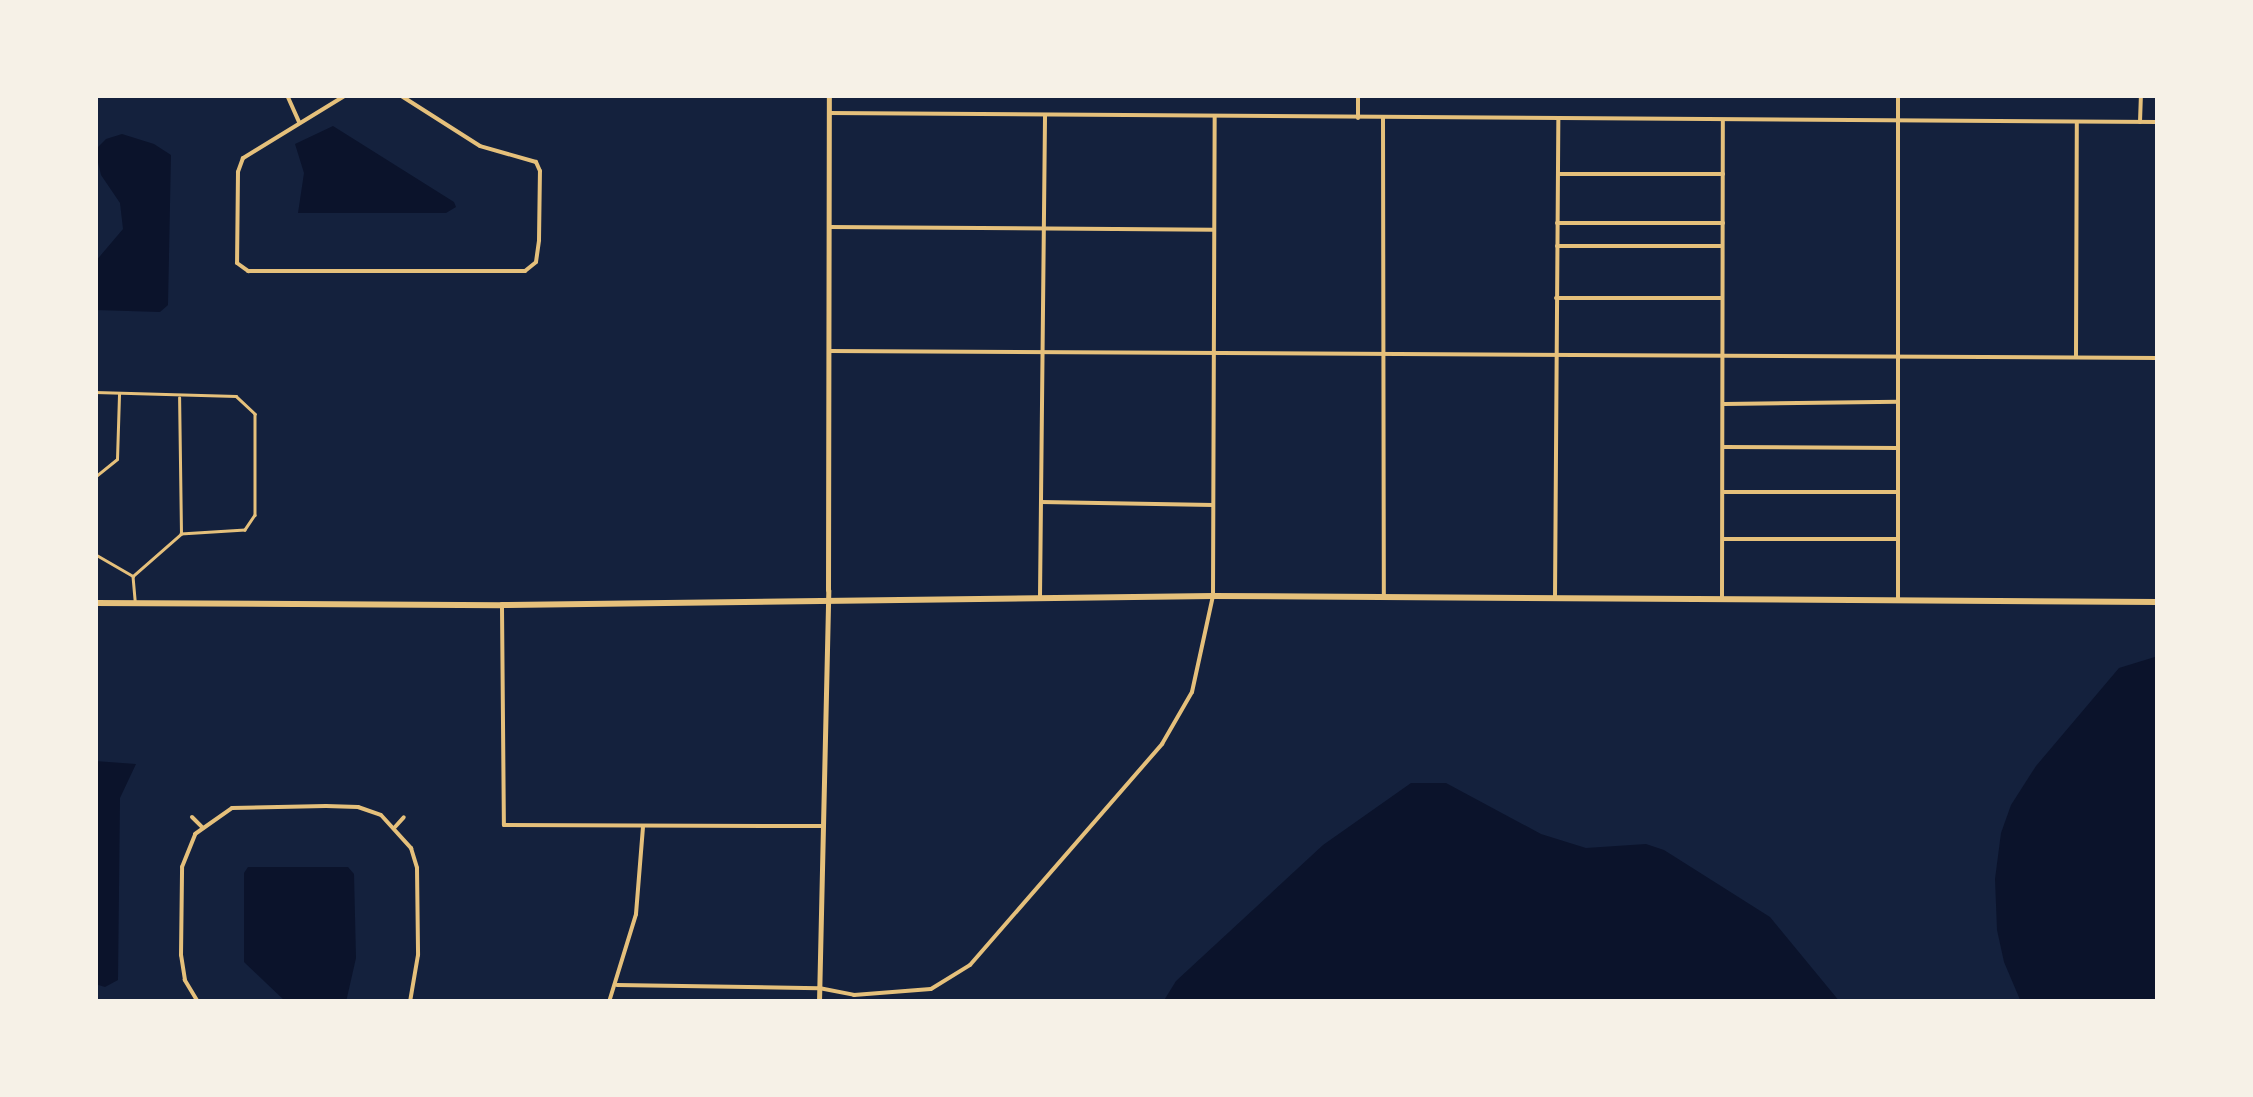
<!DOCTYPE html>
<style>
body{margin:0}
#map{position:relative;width:2253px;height:1097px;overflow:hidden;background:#14213d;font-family:"Varela Round",sans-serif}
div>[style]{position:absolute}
.water>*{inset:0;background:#0b132b}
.service>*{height:2.5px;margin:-1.25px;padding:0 1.25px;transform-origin:1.25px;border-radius:1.25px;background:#e5c07b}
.minor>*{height:4px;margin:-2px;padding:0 2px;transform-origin:2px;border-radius:2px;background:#e5c07b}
.tertiary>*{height:5px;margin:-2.5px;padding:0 2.5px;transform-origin:2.5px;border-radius:2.5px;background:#e5c07b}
.secondary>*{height:6px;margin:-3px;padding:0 3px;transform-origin:3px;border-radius:3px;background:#e5c07b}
span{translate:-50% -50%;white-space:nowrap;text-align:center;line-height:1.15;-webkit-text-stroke:10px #f6f1e7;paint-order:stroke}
.frame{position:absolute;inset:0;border:98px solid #f6f1e7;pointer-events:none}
</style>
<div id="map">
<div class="water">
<div style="clip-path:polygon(333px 126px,454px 202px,456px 207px,446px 213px,298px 213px,304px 173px,295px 144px)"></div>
<div style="clip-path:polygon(122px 134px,154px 144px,171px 155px,168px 305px,160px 312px,95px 310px,95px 262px,123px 229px,120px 203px,101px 175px,95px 150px,106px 139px)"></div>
<div style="clip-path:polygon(2158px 656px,2158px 1002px,2021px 1002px,2004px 962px,1997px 930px,1995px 879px,2001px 833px,2011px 805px,2036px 766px,2119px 668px)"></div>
<div style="clip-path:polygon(95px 761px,136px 764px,120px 798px,118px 980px,105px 987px,95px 984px)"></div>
<div style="clip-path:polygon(1411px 783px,1446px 783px,1541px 834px,1586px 848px,1646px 844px,1664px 850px,1770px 917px,1840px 1002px,1163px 1002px,1176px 981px,1323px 845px)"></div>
<div style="clip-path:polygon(248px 867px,348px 867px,354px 874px,356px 958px,346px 1002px,286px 1002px,244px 962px,244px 873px)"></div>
</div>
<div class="service">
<div style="left:95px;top:392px;width:141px;rotate:1.6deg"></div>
<div style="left:236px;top:396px;width:26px;rotate:43deg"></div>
<div style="left:255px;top:414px;width:101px;rotate:90deg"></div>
<div style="left:255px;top:515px;width:18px;rotate:124deg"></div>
<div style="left:245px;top:530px;width:64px;rotate:176.4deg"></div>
<div style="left:95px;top:477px;width:28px;rotate:-39deg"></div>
<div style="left:117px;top:459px;width:65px;rotate:-88.2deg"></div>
<div style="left:95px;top:554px;width:44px;rotate:30.1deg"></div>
<div style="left:133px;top:576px;width:25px;rotate:85deg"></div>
<div style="left:133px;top:576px;width:64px;rotate:-41.2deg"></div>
<div style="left:181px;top:534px;width:136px;rotate:-90.8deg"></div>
</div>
<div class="minor">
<div style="left:287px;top:95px;width:30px;rotate:66deg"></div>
<div style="left:346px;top:95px;width:121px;rotate:148.5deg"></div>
<div style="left:243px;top:158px;width:15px;rotate:110deg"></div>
<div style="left:238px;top:172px;width:91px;rotate:90.6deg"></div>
<div style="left:237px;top:263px;width:14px;rotate:36deg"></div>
<div style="left:248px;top:271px;width:277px"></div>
<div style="left:525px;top:271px;width:14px;rotate:-39deg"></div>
<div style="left:536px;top:262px;width:22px;rotate:-82deg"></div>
<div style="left:539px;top:240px;width:69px;rotate:-89.2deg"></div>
<div style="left:540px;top:171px;width:10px;rotate:-114deg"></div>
<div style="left:536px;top:162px;width:58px;rotate:-164.1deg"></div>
<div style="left:480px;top:146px;width:95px;rotate:-147.5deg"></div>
<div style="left:1358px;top:95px;width:23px;rotate:90deg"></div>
<div style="left:1898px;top:95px;width:505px;rotate:90deg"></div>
<div style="left:829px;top:113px;width:1329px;rotate:0.39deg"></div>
<div style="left:1383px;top:118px;width:479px;rotate:89.9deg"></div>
<div style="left:2140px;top:122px;width:27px;rotate:-88deg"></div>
<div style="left:1558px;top:174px;width:165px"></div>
<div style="left:1557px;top:223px;width:166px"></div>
<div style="left:829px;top:227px;width:385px;rotate:0.4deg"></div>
<div style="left:1557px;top:246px;width:165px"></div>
<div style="left:1556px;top:298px;width:165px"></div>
<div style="left:829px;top:351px;width:1329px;rotate:0.3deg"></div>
<div style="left:2076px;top:357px;width:235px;rotate:-89.8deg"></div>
<div style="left:1724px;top:404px;width:174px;rotate:-0.7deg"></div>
<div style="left:1724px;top:447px;width:174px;rotate:0.3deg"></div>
<div style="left:1723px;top:492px;width:175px"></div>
<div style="left:1041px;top:502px;width:172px;rotate:1deg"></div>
<div style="left:1723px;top:539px;width:175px"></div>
<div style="left:1040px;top:596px;width:480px;rotate:-89.4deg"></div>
<div style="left:1555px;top:598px;width:478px;rotate:-89.6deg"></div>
<div style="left:1722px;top:600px;width:479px;rotate:-89.9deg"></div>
<div style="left:502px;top:608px;width:217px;rotate:89.5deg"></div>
<div style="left:504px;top:825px;width:317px;rotate:0.2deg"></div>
<div style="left:192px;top:817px;width:14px;rotate:45deg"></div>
<div style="left:395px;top:827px;width:13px;rotate:-48deg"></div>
<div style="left:617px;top:985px;width:202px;rotate:0.9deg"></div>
<div style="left:819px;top:988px;width:36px;rotate:11deg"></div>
<div style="left:854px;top:995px;width:77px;rotate:-4.5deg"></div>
<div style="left:931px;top:989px;width:46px;rotate:-31.6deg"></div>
<div style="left:970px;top:965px;width:293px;rotate:-49deg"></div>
<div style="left:1162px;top:744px;width:60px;rotate:-60deg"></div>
<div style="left:1192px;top:692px;width:98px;rotate:-77.7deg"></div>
<div style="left:1213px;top:596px;width:480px;rotate:-89.8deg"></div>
<div style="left:198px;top:1002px;width:26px;rotate:-121deg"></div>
<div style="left:185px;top:980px;width:25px;rotate:-99deg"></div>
<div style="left:181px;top:955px;width:88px;rotate:-89.3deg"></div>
<div style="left:182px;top:867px;width:35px;rotate:-68deg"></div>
<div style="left:195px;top:834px;width:45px;rotate:-35.1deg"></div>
<div style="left:232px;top:808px;width:94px;rotate:-1.2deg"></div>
<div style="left:326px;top:806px;width:32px;rotate:2deg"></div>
<div style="left:358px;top:807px;width:24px;rotate:19deg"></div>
<div style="left:381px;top:815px;width:45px;rotate:47.7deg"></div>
<div style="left:411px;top:848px;width:21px;rotate:73deg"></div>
<div style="left:417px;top:868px;width:87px;rotate:89.3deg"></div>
<div style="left:418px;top:955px;width:48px;rotate:99.7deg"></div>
<div style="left:609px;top:1002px;width:92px;rotate:-72.9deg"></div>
<div style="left:636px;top:914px;width:87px;rotate:-85.4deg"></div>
</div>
<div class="tertiary">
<div style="left:819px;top:1002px;width:412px;rotate:-88.7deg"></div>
<div style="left:828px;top:590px;width:495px;rotate:-89.9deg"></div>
</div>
<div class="secondary">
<div style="left:95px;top:603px;width:407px;rotate:0.3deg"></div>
<div style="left:502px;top:605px;width:711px;rotate:-0.73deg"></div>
<div style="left:1213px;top:596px;width:945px;rotate:0.36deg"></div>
</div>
<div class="frame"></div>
</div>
